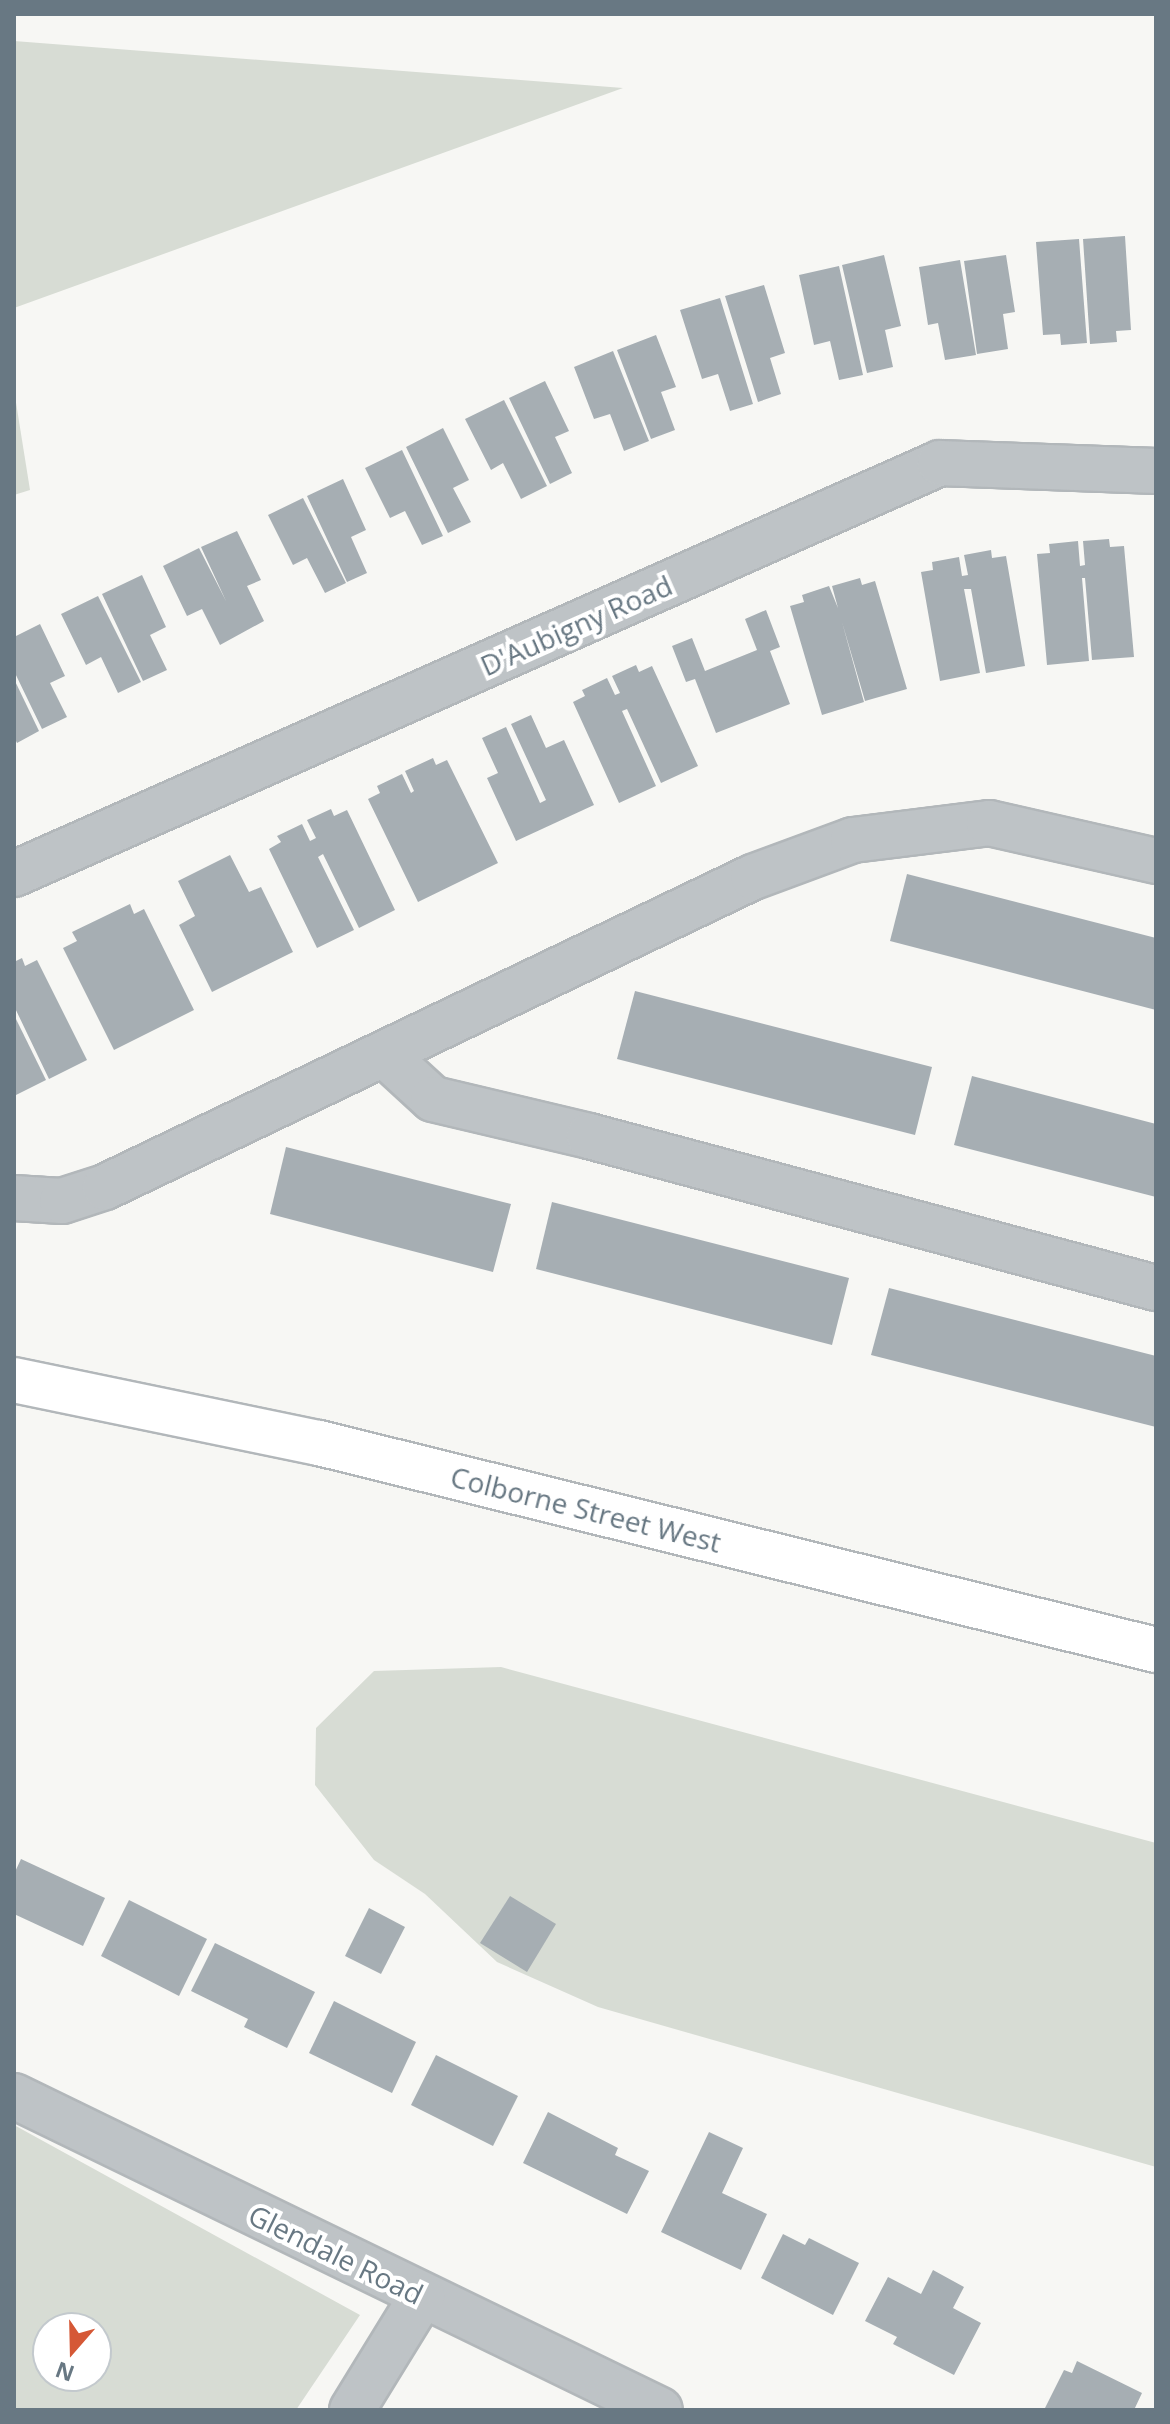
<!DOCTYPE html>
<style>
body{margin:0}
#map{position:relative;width:1170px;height:2424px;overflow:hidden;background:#f7f7f4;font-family:"Open Sans",sans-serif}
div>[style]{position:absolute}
.green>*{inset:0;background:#d7dcd4}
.building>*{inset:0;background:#a6aeb3}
.roads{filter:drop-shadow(2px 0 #b2b7ba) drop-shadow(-2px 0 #b2b7ba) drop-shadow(0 2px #b2b7ba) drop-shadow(0 -2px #b2b7ba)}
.minor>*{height:44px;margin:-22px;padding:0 22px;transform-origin:22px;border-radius:22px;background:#bec3c6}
.major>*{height:44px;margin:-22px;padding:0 22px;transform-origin:22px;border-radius:22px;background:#fff}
span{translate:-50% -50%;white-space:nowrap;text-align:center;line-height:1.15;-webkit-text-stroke:8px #fff;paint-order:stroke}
.street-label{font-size:28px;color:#687883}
.frame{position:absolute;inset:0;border:16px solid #687883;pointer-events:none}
.north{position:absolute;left:32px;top:2312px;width:80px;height:80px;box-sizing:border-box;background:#fff;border:2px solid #c3c9cd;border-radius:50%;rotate:200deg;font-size:22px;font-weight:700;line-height:32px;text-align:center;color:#687883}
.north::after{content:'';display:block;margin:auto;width:28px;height:36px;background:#d55836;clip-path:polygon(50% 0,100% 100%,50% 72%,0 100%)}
</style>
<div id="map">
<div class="green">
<div style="clip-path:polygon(14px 41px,623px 88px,14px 308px)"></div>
<div style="clip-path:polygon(14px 390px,30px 490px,14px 495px)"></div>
<div style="clip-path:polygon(501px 1667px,1156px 1843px,1156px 2167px,598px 2007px,497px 1962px,425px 1894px,374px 1860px,315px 1785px,316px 1728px,374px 1671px)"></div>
<div style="clip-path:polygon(evenodd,14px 2125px,360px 2315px,296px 2410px,14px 2410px,14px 2125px,96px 2328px,96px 2376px,48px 2376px,48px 2328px,96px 2328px)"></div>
</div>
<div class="building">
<div style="clip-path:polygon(1125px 236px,1131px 330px,1116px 331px,1117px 342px,1090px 344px,1083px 239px)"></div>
<div style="clip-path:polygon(1079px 239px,1087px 343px,1061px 345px,1060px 334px,1043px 335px,1036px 242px)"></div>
<div style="clip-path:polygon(884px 255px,901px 326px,885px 330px,893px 367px,867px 373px,842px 265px)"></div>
<div style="clip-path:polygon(1006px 255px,1015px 312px,1003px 314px,1008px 349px,977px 354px,964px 261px)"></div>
<div style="clip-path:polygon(960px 260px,976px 355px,945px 360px,938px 323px,928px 325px,919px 267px)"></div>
<div style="clip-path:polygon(839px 266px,863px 375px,839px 380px,830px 341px,814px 345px,799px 275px)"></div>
<div style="clip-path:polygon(764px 285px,785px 353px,770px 358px,781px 394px,758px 402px,725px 296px)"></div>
<div style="clip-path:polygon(720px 298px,753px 404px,730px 411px,718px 374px,702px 379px,680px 310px)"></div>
<div style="clip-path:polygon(656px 335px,676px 387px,661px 392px,675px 430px,651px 439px,617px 350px)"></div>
<div style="clip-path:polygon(613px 351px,649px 441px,624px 451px,610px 414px,594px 419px,574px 367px)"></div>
<div style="clip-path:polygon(545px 381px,569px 431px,555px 437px,572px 473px,550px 484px,509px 398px)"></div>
<div style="clip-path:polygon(504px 400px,547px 486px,521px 499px,503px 463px,491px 470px,465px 419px)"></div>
<div style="clip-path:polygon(443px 428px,469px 480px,453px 488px,471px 522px,448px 533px,406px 447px)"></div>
<div style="clip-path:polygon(402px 450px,443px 536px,422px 545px,405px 511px,390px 518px,365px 468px)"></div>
<div style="clip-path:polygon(343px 479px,366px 530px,351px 537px,367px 573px,347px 582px,307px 496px)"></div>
<div style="clip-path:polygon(303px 498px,346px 583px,325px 593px,307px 558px,293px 565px,268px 515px)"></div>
<div style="clip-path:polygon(237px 531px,261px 580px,247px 586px,264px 621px,220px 645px,202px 609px,187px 616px,163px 566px,199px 548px,226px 601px,201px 547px)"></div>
<div style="clip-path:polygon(1109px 539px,1110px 547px,1124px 546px,1134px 657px,1092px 660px,1085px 578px,1082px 578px,1089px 661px,1047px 665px,1037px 554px,1050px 553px,1049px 544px,1078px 541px,1080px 566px,1085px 565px,1083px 541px)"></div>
<div style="clip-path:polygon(991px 550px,992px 558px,1006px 556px,1025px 666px,986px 673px,971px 589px,964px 589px,980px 673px,940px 681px,921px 572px,933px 570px,932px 562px,959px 557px,962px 576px,968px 575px,964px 555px)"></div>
<div style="clip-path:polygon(142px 575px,166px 627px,150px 635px,167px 670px,143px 681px,102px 594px)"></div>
<div style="clip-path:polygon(860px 578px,862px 585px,875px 581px,907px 689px,865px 701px,842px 622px,864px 702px,822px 715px,790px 606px,804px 602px,802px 595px,829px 586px,838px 608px,832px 586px)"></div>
<div style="clip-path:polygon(98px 596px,141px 682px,118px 693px,101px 657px,86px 665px,61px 614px)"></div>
<div style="clip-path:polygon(766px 610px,780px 647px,770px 651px,790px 704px,716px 733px,695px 679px,686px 682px,672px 646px,692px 638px,705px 671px,757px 650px,745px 619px)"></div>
<div style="clip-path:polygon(40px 624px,65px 676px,50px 683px,67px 717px,42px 729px,14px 671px,14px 637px)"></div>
<div style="clip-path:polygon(636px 665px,639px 672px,652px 666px,698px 766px,661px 783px,627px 709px,622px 711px,656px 786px,619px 803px,573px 702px,585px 696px,582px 690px,607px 678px,615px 695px,620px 693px,612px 676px)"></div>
<div style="clip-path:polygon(14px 679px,39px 731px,17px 743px,14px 737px)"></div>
<div style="clip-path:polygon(531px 715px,546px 748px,564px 740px,594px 805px,516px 841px,487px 778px,498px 773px,482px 738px,506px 727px,540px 803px,546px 800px,511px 724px)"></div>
<div style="clip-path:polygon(433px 758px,436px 765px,447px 760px,498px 863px,418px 902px,368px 799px,380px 793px,377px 786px,402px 774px,411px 793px,414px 791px,405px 771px)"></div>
<div style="clip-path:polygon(331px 809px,334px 816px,347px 810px,395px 910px,359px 928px,323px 854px,318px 857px,354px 930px,317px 948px,269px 849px,281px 842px,277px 836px,302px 824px,310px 841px,316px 838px,307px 820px)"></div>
<div style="clip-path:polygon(230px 855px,249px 892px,261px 887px,293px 952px,212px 992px,179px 925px,195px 916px,178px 881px)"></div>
<div style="clip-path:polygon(907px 874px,1156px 938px,1156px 1010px,890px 941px)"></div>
<div style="clip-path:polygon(130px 904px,134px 914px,144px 909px,194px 1010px,114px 1050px,63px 948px,77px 941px,72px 932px)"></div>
<div style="clip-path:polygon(22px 958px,25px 966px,37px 960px,87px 1060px,49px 1079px,14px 1006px,14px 962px)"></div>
<div style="clip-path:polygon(635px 991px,932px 1067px,915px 1135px,617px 1059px)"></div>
<div style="clip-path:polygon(14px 1015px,46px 1080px,14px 1096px)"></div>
<div style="clip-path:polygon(972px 1076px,1156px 1124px,1156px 1197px,954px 1145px)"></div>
<div style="clip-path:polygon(286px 1147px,511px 1204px,493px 1272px,270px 1214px)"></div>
<div style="clip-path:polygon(552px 1202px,849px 1278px,832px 1345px,536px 1269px)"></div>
<div style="clip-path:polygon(889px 1288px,1156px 1356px,1156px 1427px,871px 1355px)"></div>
<div style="clip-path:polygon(21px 1859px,105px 1898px,83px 1946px,14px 1914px,14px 1874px)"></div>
<div style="clip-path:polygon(510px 1896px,556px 1924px,527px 1972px,480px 1943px)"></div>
<div style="clip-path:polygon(129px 1900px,207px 1939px,179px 1996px,101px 1956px)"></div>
<div style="clip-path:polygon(369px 1908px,405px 1927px,381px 1974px,345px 1956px)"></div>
<div style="clip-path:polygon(215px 1943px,315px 1992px,287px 2048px,244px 2027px,248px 2019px,191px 1991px)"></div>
<div style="clip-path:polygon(334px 2001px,416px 2042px,392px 2093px,309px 2053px)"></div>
<div style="clip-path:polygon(436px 2055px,518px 2096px,493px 2146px,411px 2105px)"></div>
<div style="clip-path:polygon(548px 2112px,618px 2148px,615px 2155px,649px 2171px,627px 2214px,523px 2163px)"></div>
<div style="clip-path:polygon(709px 2132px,743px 2148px,722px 2193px,767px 2214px,741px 2270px,661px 2232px)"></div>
<div style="clip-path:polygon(783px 2234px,805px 2245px,809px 2238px,859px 2263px,833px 2315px,761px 2278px)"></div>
<div style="clip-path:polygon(933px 2270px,964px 2287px,953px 2308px,981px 2323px,954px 2375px,893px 2344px,897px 2337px,865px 2321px,888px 2277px,921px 2294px)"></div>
<div style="clip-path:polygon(1077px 2361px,1142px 2393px,1134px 2410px,1044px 2410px,1064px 2370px,1072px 2373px)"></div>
</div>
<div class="roads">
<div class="minor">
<div style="left:14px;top:874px;width:1013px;rotate:-23.93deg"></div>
<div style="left:940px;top:463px;width:216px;rotate:2.1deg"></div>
<div style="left:385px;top:1055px;width:65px;rotate:42.5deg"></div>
<div style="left:433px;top:1099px;width:160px;rotate:13.3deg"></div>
<div style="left:589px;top:1136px;width:587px;rotate:15.01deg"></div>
<div style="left:14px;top:1198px;width:48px;rotate:3.6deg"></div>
<div style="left:62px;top:1201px;width:45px;rotate:-18deg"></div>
<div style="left:105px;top:1187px;width:718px;rotate:-25.57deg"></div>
<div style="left:753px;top:877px;width:107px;rotate:-20.3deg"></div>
<div style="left:853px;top:840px;width:137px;rotate:-7.1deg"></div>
<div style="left:989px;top:823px;width:171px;rotate:12.8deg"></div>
<div style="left:14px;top:2096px;width:718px;rotate:25.92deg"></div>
<div style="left:352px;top:2410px;width:134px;rotate:-58.4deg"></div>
</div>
<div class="major">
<div style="left:14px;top:1380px;width:311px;rotate:11.7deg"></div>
<div style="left:319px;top:1443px;width:862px;rotate:13.89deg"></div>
</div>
</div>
<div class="street-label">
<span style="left:576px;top:625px;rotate:-24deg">D'Aubigny Road</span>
<span style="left:586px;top:1509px;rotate:14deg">Colborne Street West</span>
<span style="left:336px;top:2254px;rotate:26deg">Glendale Road</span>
</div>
<div class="frame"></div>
<div class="north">N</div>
</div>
